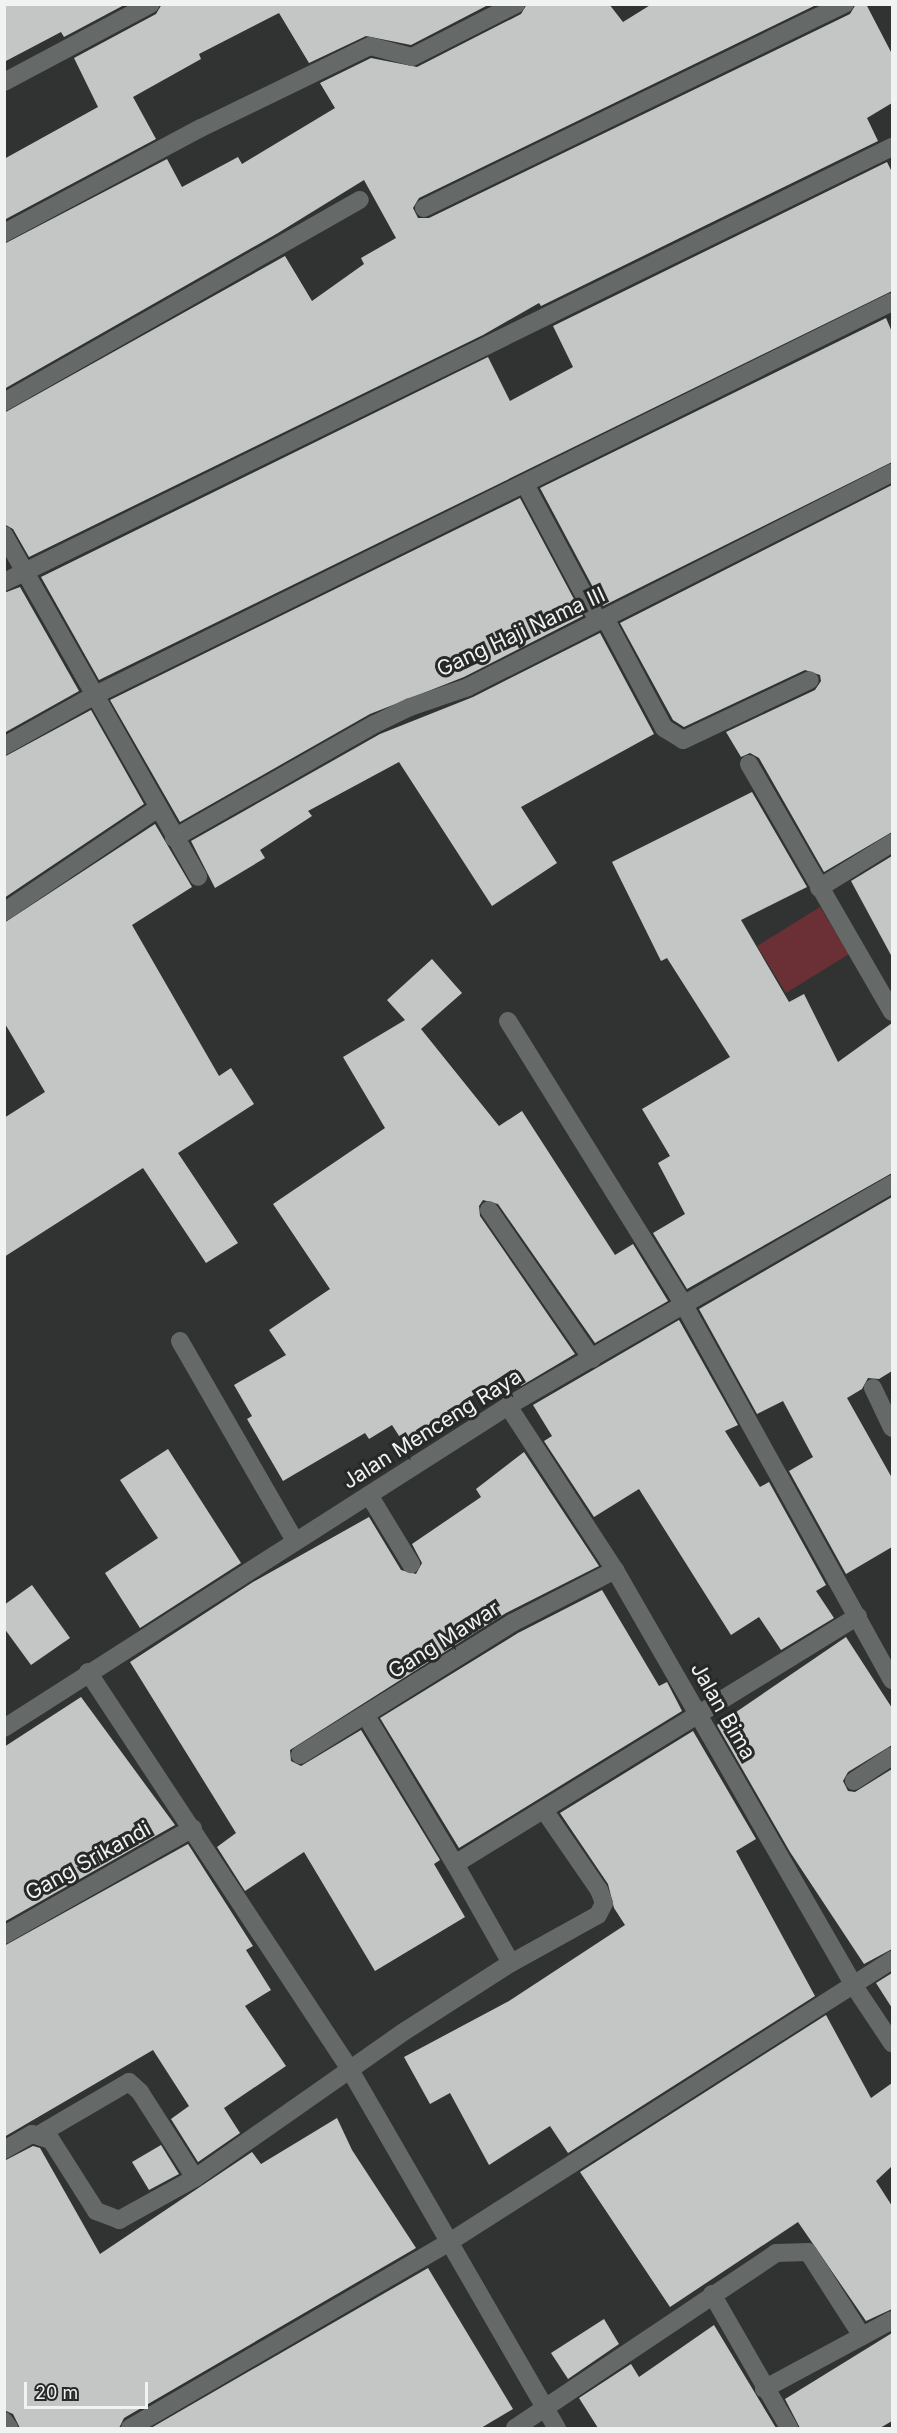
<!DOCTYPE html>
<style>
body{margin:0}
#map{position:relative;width:897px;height:2433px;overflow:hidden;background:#303332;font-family:Inter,sans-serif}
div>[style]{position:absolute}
.green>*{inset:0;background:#6a3035}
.building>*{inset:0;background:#c3c6c4}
.minor>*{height:18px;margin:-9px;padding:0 9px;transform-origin:9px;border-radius:9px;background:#656967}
span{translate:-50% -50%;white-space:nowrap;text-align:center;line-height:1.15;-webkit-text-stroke:6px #272928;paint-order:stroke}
.street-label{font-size:21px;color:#f1f3f2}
.frame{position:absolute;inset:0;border:6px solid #f1f3f2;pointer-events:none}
.scale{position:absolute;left:24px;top:2382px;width:124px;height:27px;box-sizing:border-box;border:3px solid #f1f3f2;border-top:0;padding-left:8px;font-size:18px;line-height:21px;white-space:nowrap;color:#f1f3f2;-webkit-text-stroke:4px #272928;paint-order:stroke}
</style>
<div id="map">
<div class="green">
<div style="clip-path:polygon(820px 907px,849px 954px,786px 993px,757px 946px)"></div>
</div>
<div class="building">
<div style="clip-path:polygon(4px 4px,126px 4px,64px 37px,61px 32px,4px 62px)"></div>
<div style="clip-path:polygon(162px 4px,490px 4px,411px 45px,366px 36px,309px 63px,279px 13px,199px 54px,201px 59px,133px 97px,156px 139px,4px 220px,4px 159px,98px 107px,74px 58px,156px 14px)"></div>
<div style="clip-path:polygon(527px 4px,609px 4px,623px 22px,652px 4px,818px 4px,419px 198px,413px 208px,418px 218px,429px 218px,850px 14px,856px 4px,866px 4px,892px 54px,892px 103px,867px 118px,878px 141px,541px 306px,539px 303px,483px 335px,29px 557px,13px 529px,4px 524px,4px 413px,285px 256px,312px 301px,364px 264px,361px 258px,396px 238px,364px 180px,278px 233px,4px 389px,4px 244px,167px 159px,182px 187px,238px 157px,242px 164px,335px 108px,320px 83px,371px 58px,417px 67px,521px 14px)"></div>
<div style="clip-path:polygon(887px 162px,892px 172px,892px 291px,99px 680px,41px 577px,488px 357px,510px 401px,573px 367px,553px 326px)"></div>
<div style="clip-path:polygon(886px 318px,892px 332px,892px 462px,603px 606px,540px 488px)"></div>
<div style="clip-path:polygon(892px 485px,892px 832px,824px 872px,759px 758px,750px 753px,741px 757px,726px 732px,815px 690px,821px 681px,820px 675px,805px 670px,684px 727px,673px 720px,620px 623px)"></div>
<div style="clip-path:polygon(520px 498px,583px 616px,464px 677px,370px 714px,180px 822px,110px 700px)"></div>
<div style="clip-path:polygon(20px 587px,79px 691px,4px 733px,4px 593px)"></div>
<div style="clip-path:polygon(600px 633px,654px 734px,521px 807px,557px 863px,492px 906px,399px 762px,308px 811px,312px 816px,260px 850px,265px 858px,215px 888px,191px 841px,380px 734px,473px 697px)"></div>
<div style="clip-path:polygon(91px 710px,144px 804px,4px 898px,4px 757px)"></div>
<div style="clip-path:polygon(752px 792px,807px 887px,741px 920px,789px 1002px,804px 994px,838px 1062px,892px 1023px,892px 1173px,687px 1289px,653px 1233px,685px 1214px,658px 1163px,670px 1156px,642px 1109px,730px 1057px,667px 958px,661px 961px,612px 862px)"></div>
<div style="clip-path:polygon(155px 824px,192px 887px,132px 925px,219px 1076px,231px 1068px,254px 1104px,178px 1153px,238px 1243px,206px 1263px,143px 1168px,4px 1257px,4px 1118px,45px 1092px,4px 1022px,4px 923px)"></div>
<div style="clip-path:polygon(892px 856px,892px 957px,851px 881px)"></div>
<div style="clip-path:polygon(432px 959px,462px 993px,421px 1029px,499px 1126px,522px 1111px,615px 1255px,633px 1244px,668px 1301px,595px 1343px,498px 1204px,483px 1200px,479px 1206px,480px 1216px,575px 1354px,521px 1386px,511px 1370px,403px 1442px,392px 1425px,369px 1439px,365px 1433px,283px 1481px,247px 1419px,252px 1416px,234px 1385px,286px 1355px,269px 1330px,330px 1289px,273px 1204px,385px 1128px,343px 1057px,405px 1020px,387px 1000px)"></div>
<div style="clip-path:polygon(892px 1197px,892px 1371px,879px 1379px,868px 1378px,862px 1389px,847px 1398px,892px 1478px,892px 1547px,846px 1574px,789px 1471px,813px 1457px,783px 1401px,757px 1414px,699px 1309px)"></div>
<div style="clip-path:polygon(679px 1320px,738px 1425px,725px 1431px,760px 1487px,769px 1482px,826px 1585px,816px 1591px,834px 1618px,781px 1650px,759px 1617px,731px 1635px,639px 1489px,594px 1517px,544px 1441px,552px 1436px,533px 1405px)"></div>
<div style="clip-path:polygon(168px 1449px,241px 1563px,140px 1628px,105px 1573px,158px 1538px,120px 1480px)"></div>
<div style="clip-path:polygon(524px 1452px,599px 1566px,506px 1613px,290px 1750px,291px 1761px,301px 1766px,361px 1730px,440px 1860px,434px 1864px,465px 1917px,375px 1971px,304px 1852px,245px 1891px,217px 1847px,236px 1833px,130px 1662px,253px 1582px,369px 1517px,401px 1570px,416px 1574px,422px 1563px,412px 1544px,481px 1497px,476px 1489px)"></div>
<div style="clip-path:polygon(32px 1585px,70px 1638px,31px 1665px,4px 1628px,4px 1605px)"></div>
<div style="clip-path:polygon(602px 1590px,659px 1686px,667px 1682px,682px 1711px,459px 1848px,380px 1718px,518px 1633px)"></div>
<div style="clip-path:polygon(846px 1637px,892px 1708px,892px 1745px,848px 1772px,843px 1781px,848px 1791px,855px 1792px,892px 1769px,892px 1949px,864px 1964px,790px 1852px,717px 1725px)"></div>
<div style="clip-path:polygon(81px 1697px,175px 1825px,4px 1922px,4px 1747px)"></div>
<div style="clip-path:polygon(693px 1731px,756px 1839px,736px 1851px,815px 1996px,568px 2153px,550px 2126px,489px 2165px,450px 2093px,430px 2104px,404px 2057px,509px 2001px,625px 1925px,614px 1908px,608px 1884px,560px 1813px)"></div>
<div style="clip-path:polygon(188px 1844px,253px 1946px,246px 1950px,271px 1990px,245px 2006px,286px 2066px,224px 2108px,240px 2133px,198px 2162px,171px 2119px,189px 2106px,153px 2050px,4px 2137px,4px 1946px)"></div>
<div style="clip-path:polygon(892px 1973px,892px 2008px,876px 1983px)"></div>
<div style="clip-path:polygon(826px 2015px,871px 2098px,892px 2083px,892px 2166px,876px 2181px,892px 2206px,892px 2309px,866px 2321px,798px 2222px,670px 2307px,580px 2172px)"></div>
<div style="clip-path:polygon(337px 2118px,352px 2150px,416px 2248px,124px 2418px,119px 2428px,20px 2428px,13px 2414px,4px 2410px,4px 2161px,33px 2146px,40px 2148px,100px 2254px,252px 2152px,261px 2164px)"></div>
<div style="clip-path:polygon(161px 2145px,179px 2174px,149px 2190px,132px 2162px)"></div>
<div style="clip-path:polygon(428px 2268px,513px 2409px,481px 2428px,151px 2428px)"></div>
<div style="clip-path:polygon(604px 2319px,619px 2344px,568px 2379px,551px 2353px)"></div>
<div style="clip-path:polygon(714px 2325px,776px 2428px,598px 2428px,579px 2398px,631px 2364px,639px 2377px)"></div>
<div style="clip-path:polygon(892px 2333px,892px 2421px,880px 2428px,800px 2428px,785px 2399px)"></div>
</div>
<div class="minor">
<div style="left:4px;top:82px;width:166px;rotate:-28deg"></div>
<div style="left:424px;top:208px;width:468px;rotate:-25.9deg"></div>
<div style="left:4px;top:233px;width:223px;rotate:-28.1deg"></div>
<div style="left:201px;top:128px;width:188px;rotate:-25.9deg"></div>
<div style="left:370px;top:46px;width:43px;rotate:14.7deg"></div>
<div style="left:412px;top:57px;width:117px;rotate:-27deg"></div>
<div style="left:4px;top:402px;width:409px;rotate:-29.6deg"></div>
<div style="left:526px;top:486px;width:153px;rotate:61.9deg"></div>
<div style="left:4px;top:535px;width:393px;rotate:60.4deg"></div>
<div style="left:4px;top:582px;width:989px;rotate:-26.1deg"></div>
<div style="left:605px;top:618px;width:125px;rotate:61.8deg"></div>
<div style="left:664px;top:728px;width:22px;rotate:32deg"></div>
<div style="left:683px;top:740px;width:140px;rotate:-25.3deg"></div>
<div style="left:4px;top:746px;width:102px;rotate:-29.3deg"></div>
<div style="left:93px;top:696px;width:891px;rotate:-26.25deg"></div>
<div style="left:749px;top:764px;width:286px;rotate:60deg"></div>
<div style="left:174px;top:838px;width:231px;rotate:-29.6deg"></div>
<div style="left:375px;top:724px;width:39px;rotate:-26deg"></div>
<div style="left:410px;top:707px;width:61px;rotate:-19deg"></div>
<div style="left:468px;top:687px;width:475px;rotate:-26.8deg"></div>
<div style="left:819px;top:888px;width:86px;rotate:-31.7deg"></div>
<div style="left:4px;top:912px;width:186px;rotate:-34deg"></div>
<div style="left:508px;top:1021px;width:334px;rotate:58.2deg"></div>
<div style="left:684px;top:1305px;width:429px;rotate:61deg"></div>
<div style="left:489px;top:1210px;width:181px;rotate:55.3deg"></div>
<div style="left:180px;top:1341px;width:231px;rotate:60.1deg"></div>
<div style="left:873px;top:1388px;width:44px;rotate:64.6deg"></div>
<div style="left:508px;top:1406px;width:196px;rotate:56.9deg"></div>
<div style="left:615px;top:1570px;width:480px;rotate:60.1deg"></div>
<div style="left:854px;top:1986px;width:69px;rotate:56.3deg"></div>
<div style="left:369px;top:1495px;width:81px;rotate:58.7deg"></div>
<div style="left:88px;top:1672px;width:476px;rotate:56.6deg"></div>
<div style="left:350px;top:2070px;width:414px;rotate:60deg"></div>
<div style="left:366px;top:1716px;width:173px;rotate:59deg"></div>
<div style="left:4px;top:1728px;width:598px;rotate:-32.57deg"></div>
<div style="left:508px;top:1406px;width:444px;rotate:-30deg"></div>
<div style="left:300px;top:1755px;width:250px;rotate:-31.9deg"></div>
<div style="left:512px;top:1623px;width:116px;rotate:-27.2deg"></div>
<div style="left:854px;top:1781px;width:45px;rotate:-33.3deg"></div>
<div style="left:4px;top:1935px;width:217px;rotate:-29.5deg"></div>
<div style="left:511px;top:1963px;width:114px;rotate:-119.5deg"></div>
<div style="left:455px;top:1864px;width:473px;rotate:-31.6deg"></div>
<div style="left:40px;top:2134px;width:103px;rotate:-30.3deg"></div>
<div style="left:129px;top:2082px;width:15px;rotate:42deg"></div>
<div style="left:140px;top:2092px;width:102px;rotate:57.4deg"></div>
<div style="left:4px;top:2150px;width:32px;rotate:-30deg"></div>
<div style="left:32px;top:2134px;width:20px;rotate:18deg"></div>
<div style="left:51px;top:2140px;width:84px;rotate:57.6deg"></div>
<div style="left:96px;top:2211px;width:25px;rotate:21deg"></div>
<div style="left:119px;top:2220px;width:87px;rotate:-28.9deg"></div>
<div style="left:195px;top:2178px;width:256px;rotate:-35deg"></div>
<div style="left:405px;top:2031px;width:126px;rotate:-32.7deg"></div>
<div style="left:511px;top:1963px;width:99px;rotate:-28.9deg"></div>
<div style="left:598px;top:1915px;width:13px;rotate:-63deg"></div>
<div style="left:604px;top:1903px;width:14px;rotate:-111deg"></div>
<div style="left:599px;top:1890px;width:97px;rotate:-124.5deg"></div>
<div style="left:712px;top:2294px;width:155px;rotate:60.1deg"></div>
<div style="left:764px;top:2389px;width:145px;rotate:-28.3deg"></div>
<div style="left:4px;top:2421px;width:9px;rotate:54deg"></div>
<div style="left:130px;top:2428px;width:371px;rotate:-30.2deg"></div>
<div style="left:451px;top:2241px;width:523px;rotate:-32.5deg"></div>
<div style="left:515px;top:2428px;width:314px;rotate:-33.8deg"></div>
<div style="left:776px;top:2253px;width:32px;rotate:-2deg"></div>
<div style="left:808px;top:2252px;width:100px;rotate:57.3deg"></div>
</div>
<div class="street-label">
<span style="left:521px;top:632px;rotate:-25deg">Gang Haji Nama III</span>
<span style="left:432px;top:1429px;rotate:-32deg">Jalan Menceng Raya</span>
<span style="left:444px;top:1640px;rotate:-32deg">Gang Mawar</span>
<span style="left:723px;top:1711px;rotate:60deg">Jalan Bima</span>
<span style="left:88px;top:1861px;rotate:-29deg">Gang Srikandi</span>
</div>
<div class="frame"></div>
<div class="scale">20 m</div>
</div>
